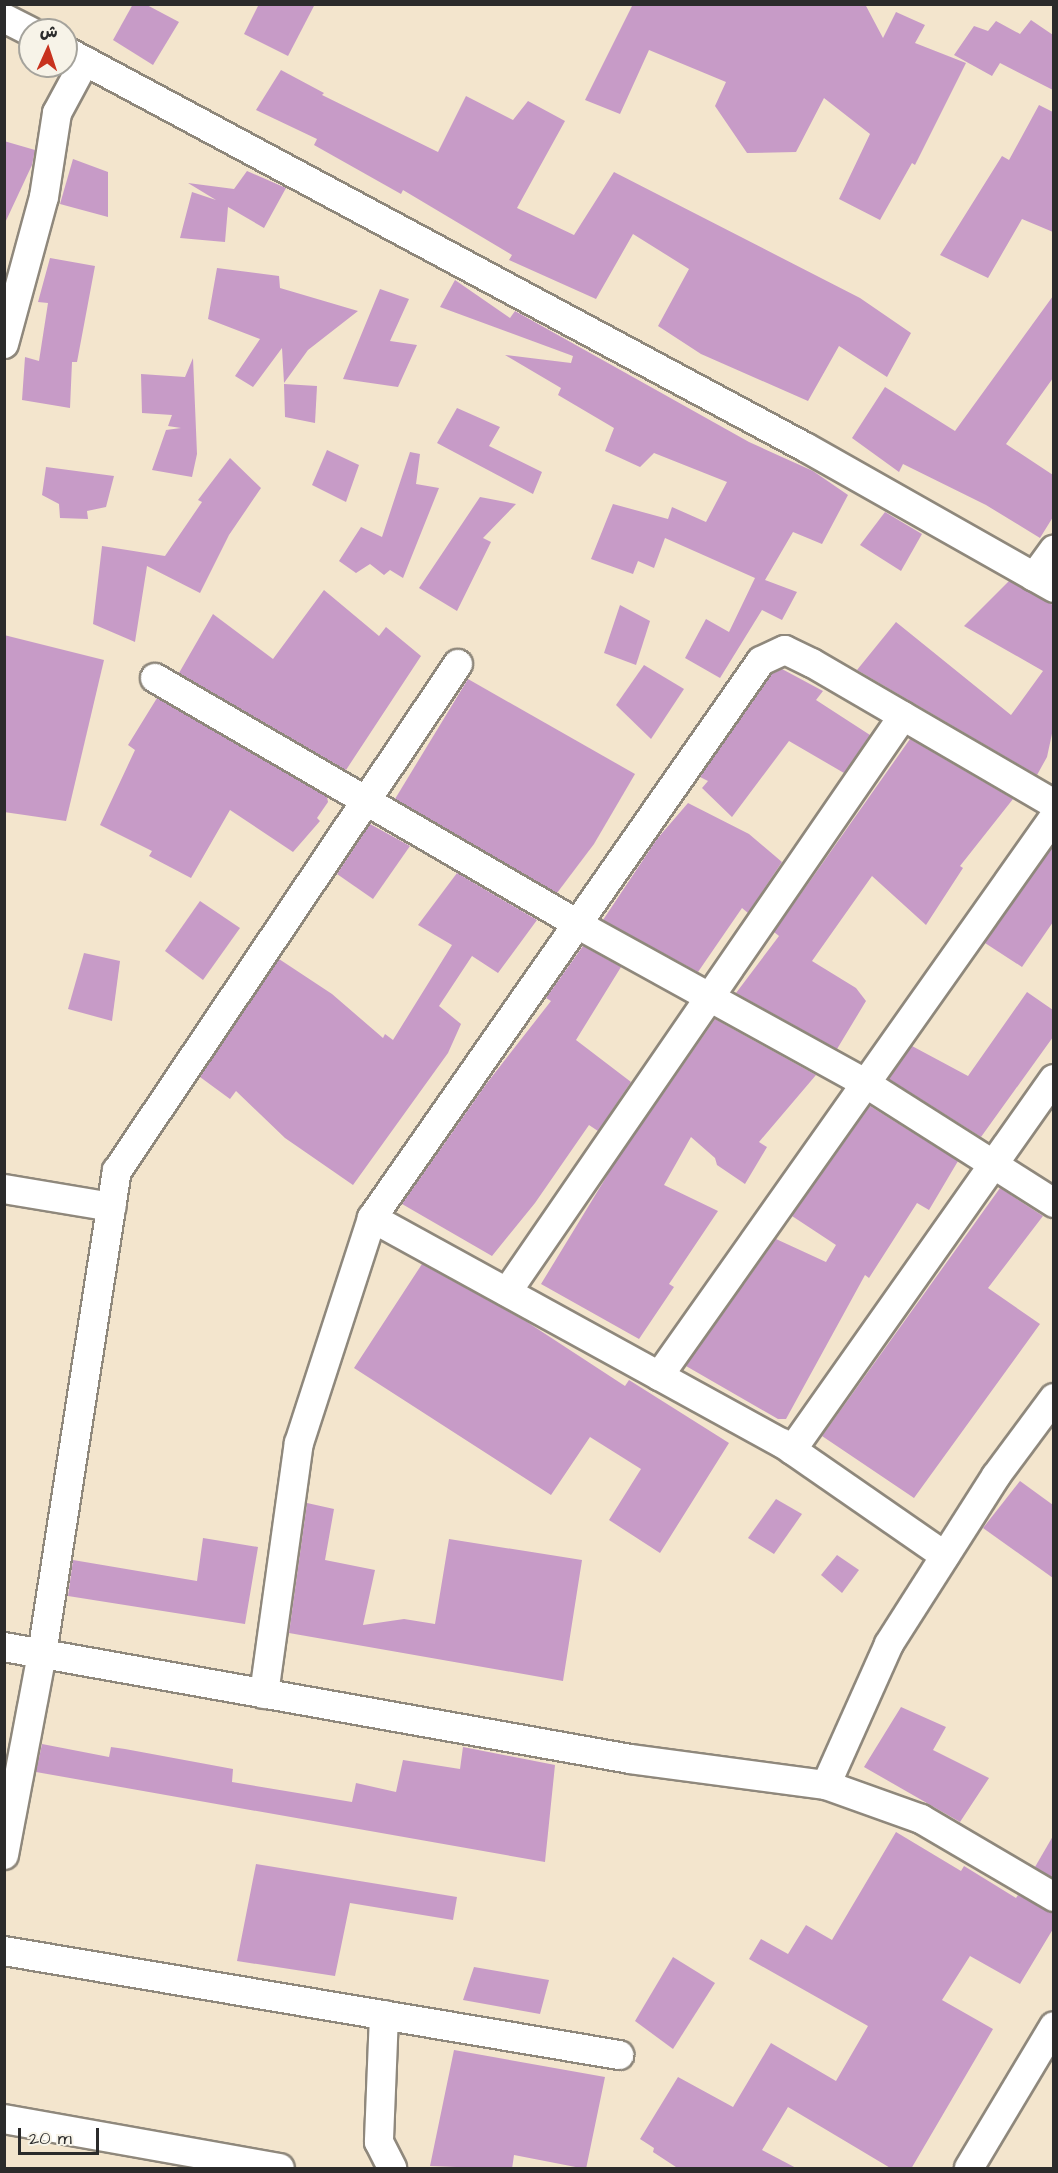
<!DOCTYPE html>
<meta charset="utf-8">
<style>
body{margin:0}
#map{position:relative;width:1058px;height:2173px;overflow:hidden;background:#f3e5cd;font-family:"Architects Daughter","Playpen Sans Arabic",sans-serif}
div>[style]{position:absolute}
.building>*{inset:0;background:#c79bc7}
.roads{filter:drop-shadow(2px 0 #8f887c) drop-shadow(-2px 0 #8f887c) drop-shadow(0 2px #8f887c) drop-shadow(0 -2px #8f887c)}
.minor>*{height:28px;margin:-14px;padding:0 14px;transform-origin:14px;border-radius:14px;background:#fff}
span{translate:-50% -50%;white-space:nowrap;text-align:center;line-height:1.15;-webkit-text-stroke:6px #f7f3e8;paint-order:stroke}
.frame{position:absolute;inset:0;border:6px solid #2b2b2b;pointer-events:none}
.north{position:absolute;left:18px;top:18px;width:60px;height:60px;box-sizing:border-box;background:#f7f3e8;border:2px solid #a5a39c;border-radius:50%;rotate:3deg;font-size:16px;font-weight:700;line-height:24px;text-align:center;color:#2b2b2b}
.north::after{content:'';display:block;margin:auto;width:21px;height:27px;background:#c8321e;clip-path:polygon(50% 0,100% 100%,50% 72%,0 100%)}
.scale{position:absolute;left:18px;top:2128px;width:81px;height:27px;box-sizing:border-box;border:3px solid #2b2b2b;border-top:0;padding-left:8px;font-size:18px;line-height:21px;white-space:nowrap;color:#2b2b2b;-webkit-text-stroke:4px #f7f3e8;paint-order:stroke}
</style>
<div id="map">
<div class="building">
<div style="clip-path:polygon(133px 4px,145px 4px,179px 22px,153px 65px,113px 40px)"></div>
<div style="clip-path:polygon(259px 4px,315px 4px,288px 56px,244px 34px)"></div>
<div style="clip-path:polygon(633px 4px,865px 4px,883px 38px,896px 12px,925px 25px,915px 43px,966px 63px,915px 165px,912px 163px,880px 220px,839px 199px,870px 134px,824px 98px,796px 152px,747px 153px,715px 106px,726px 82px,649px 50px,620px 114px,585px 100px)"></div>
<div style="clip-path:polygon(1031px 20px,1053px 35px,1053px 90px,1000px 63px,992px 76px,954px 55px,974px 26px,988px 31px,996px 21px,1020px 34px)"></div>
<div style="clip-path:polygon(281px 70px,324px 93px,322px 95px,438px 152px,466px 96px,513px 120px,528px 101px,565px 121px,517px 208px,574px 235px,614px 172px,860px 298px,911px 333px,887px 377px,839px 346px,808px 401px,701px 354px,658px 326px,689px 269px,633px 234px,596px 299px,509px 260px,512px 255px,403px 190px,401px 194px,314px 145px,317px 139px,256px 110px)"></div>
<div style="clip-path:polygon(1039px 105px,1053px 112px,1053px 232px,1022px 219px,988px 278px,940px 255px,1002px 156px,1009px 160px)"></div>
<div style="clip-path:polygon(4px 141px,35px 150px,32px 165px,4px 225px)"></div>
<div style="clip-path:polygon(73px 159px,108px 172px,108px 217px,60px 204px)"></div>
<div style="clip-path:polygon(247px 171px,286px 188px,264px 228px,228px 207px,225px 242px,180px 238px,192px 192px,216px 200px,188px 183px,234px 189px)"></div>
<div style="clip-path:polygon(50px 258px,95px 266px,77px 362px,72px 362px,70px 408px,22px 400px,25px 357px,39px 361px,48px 303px,38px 302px)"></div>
<div style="clip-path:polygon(217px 268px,279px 276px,280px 288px,358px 311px,308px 350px,284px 383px,282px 348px,253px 387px,235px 376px,260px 339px,208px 319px)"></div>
<div style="clip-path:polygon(455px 280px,510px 318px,515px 311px,749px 442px,813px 471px,848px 495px,822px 544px,793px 532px,765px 580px,797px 592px,782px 620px,762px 610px,720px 678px,685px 658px,706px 619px,729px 632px,755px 578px,665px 538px,654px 568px,638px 561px,633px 574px,591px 559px,613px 504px,668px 519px,672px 507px,706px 522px,727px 482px,654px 453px,640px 467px,605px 451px,614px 428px,558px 395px,561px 388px,505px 355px,571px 363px,573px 356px,440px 307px)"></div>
<div style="clip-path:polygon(380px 289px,409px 299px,390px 341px,417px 345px,398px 387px,343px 379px)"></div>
<div style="clip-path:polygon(1053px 296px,1053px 378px,1006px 444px,1053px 475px,1053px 517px,1040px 538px,986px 505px,903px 464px,899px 472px,852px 438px,885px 387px,955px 431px)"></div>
<div style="clip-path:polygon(193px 358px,197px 454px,192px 477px,152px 470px,166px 430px,181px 428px,168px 426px,172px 415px,142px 413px,141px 374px,185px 377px)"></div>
<div style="clip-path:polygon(284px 384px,317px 386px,315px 423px,285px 417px)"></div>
<div style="clip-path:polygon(457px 408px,500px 427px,489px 446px,542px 472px,533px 494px,437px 443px)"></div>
<div style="clip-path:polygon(327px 450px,359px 465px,346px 502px,312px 485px)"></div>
<div style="clip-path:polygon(410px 452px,420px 454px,416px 484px,439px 488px,403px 578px,390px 570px,384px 575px,370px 564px,356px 573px,339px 561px,361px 527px,382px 537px)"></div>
<div style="clip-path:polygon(230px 458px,261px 488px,229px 535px,200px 593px,147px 566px,135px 642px,93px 624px,102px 546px,165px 556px,202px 502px,198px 500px)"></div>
<div style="clip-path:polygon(46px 467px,114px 476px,106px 507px,87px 511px,88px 519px,60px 518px,59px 504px,42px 495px)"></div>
<div style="clip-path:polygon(480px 497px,516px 504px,483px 538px,491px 542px,457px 611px,419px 588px)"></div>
<div style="clip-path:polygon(885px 512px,922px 534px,901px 571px,860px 545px)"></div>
<div style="clip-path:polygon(1009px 581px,1053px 605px,1053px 729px,1047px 757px,1037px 775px,857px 670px,896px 622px,1011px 715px,1043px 671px,964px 626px)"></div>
<div style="clip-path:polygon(324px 590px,379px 636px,386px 627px,421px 656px,346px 770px,179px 673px,213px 614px,273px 659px)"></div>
<div style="clip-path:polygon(620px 605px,650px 621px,636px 665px,604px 653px)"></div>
<div style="clip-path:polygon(4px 635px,104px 660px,66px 821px,4px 812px)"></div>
<div style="clip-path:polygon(644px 665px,684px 689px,651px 739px,616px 705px)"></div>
<div style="clip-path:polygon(782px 669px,823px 691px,816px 700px,870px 735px,844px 773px,789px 741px,732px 817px,702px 788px,708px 781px,700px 777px,772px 674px)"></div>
<div style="clip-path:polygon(468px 679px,635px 774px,594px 844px,557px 893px,395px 799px)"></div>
<div style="clip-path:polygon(157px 698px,327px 797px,328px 802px,317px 818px,320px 821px,293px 852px,230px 810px,191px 878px,149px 856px,152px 851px,100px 825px,135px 750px,128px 745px)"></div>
<div style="clip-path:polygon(910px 739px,1013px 799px,960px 866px,963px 868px,926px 925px,872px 876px,812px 961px,856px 988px,866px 1001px,837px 1049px,736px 993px,779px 936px,774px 932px)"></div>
<div style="clip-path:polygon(688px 803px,749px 834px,782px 862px,748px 913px,742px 908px,698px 972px,603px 920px,657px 839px)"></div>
<div style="clip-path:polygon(370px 824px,410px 846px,373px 899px,337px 874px)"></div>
<div style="clip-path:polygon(1053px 846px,1053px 922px,1022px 967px,985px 943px)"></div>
<div style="clip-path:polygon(457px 873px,537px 920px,498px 973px,472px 956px,439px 1006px,461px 1024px,448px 1053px,353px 1185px,285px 1138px,236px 1091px,230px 1099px,200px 1077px,279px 959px,332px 994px,383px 1038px,385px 1034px,393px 1040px,452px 945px,418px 925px)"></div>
<div style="clip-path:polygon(200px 901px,240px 928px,203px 980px,165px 951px)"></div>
<div style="clip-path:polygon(583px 946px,621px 967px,576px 1040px,631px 1082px,598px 1131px,589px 1125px,535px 1203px,492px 1256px,402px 1204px,487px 1083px,551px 1001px,546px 998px)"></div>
<div style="clip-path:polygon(84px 953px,120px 961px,112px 1021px,68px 1009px)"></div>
<div style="clip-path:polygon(1027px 992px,1053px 1010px,1053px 1037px,981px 1137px,889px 1079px,912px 1046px,968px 1076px)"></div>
<div style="clip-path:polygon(715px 1019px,816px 1075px,759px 1142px,767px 1147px,745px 1184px,717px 1165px,715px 1158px,691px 1137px,664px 1185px,718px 1211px,669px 1284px,674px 1287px,639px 1339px,541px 1284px,613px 1166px)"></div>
<div style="clip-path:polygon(870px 1106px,958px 1161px,929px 1210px,917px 1203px,869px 1278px,865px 1275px,786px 1419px,778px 1419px,686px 1366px,776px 1239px,826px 1262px,836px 1245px,792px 1216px)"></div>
<div style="clip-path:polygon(1000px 1188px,1043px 1216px,988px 1288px,1040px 1324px,914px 1498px,822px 1436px)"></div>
<div style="clip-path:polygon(422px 1264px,527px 1322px,625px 1386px,629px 1380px,729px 1443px,660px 1553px,609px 1520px,641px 1469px,590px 1437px,551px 1495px,354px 1368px)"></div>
<div style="clip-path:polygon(1020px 1481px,1053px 1505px,1053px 1578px,983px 1528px)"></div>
<div style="clip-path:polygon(776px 1499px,802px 1514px,774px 1554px,748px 1538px)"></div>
<div style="clip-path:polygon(307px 1503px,334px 1509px,325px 1560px,375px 1570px,363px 1625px,404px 1619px,435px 1624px,449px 1539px,582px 1560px,563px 1681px,289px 1633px)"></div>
<div style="clip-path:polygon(203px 1538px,258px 1547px,245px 1624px,68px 1596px,73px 1560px,197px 1581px)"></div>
<div style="clip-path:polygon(837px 1555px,859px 1570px,842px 1593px,821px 1575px)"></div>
<div style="clip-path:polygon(901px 1707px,946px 1727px,933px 1750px,989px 1778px,960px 1822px,864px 1767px)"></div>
<div style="clip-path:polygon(42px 1744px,109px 1757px,111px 1747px,125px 1749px,233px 1769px,232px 1782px,352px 1802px,356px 1783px,396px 1792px,403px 1760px,460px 1769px,463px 1747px,555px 1765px,545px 1862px,36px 1772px)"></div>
<div style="clip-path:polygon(896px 1832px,961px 1871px,964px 1866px,1016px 1898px,1018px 1895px,1053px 1913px,1053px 1929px,1020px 1984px,970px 1956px,942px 2000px,993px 2029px,911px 2169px,892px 2169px,788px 2107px,762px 2150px,798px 2169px,679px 2169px,653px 2152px,654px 2148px,640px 2139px,678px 2077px,733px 2107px,771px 2043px,836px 2081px,868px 2026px,749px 1959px,761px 1939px,788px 1954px,806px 1925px,832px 1940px)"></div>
<div style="clip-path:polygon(1053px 1836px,1053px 1878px,1035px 1867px)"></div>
<div style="clip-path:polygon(256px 1864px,457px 1897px,453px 1920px,350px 1903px,335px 1976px,237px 1961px)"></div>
<div style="clip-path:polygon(673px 1957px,715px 1983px,673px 2049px,635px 2021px)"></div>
<div style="clip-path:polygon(474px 1967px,549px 1980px,540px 2014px,463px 2000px)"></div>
<div style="clip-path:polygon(454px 2050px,605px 2077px,586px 2169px,514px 2155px,512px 2169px,430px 2166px)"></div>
</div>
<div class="roads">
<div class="minor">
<div style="left:4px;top:18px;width:29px;rotate:27deg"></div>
<div style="left:66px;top:51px;width:838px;rotate:28.19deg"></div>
<div style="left:805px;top:447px;width:286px;rotate:29.5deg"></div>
<div style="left:4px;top:344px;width:152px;rotate:-74.8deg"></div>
<div style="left:44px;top:197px;width:85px;rotate:-81.2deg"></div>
<div style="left:57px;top:113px;width:59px;rotate:-61.7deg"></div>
<div style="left:1034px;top:577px;width:34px;rotate:-54deg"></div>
<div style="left:155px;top:678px;width:488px;rotate:30.2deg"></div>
<div style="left:577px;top:924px;width:329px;rotate:28.9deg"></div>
<div style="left:865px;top:1083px;width:224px;rotate:32.4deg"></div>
<div style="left:4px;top:1189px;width:109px;rotate:9.5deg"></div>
<div style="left:372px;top:1218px;width:468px;rotate:28.8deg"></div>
<div style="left:782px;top:1443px;width:198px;rotate:34.7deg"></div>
<div style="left:507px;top:1292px;width:699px;rotate:-55.49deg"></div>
<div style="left:659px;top:1376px;width:684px;rotate:-54.75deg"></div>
<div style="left:792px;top:1450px;width:454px;rotate:-54.8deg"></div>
<div style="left:4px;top:1647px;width:636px;rotate:10.14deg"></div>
<div style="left:630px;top:1759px;width:198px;rotate:7.6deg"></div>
<div style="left:826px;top:1785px;width:101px;rotate:19.7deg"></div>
<div style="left:921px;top:1819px;width:154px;rotate:30.4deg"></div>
<div style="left:264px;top:1694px;width:253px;rotate:-82.1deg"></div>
<div style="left:299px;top:1443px;width:237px;rotate:-72deg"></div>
<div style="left:372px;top:1218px;width:679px;rotate:-55.07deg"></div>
<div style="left:761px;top:661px;width:26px;rotate:-25deg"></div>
<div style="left:785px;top:650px;width:30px;rotate:26deg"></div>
<div style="left:812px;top:663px;width:280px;rotate:30.2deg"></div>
<div style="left:826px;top:1785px;width:154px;rotate:-65.9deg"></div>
<div style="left:889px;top:1644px;width:199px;rotate:-57.5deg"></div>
<div style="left:996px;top:1476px;width:97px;rotate:-53.4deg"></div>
<div style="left:4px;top:1855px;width:205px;rotate:-79.3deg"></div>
<div style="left:42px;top:1654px;width:489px;rotate:-81.2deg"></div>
<div style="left:117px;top:1171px;width:611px;rotate:-56.08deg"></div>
<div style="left:4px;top:1951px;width:624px;rotate:9.6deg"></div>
<div style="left:384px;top:2015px;width:127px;rotate:92.3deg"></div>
<div style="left:379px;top:2142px;width:29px;rotate:63deg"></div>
<div style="left:4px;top:2119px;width:280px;rotate:10.1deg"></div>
<div style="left:969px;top:2168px;width:165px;rotate:-59.1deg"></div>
</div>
</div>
<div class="frame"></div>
<div class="north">ش</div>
<div class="scale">20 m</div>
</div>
